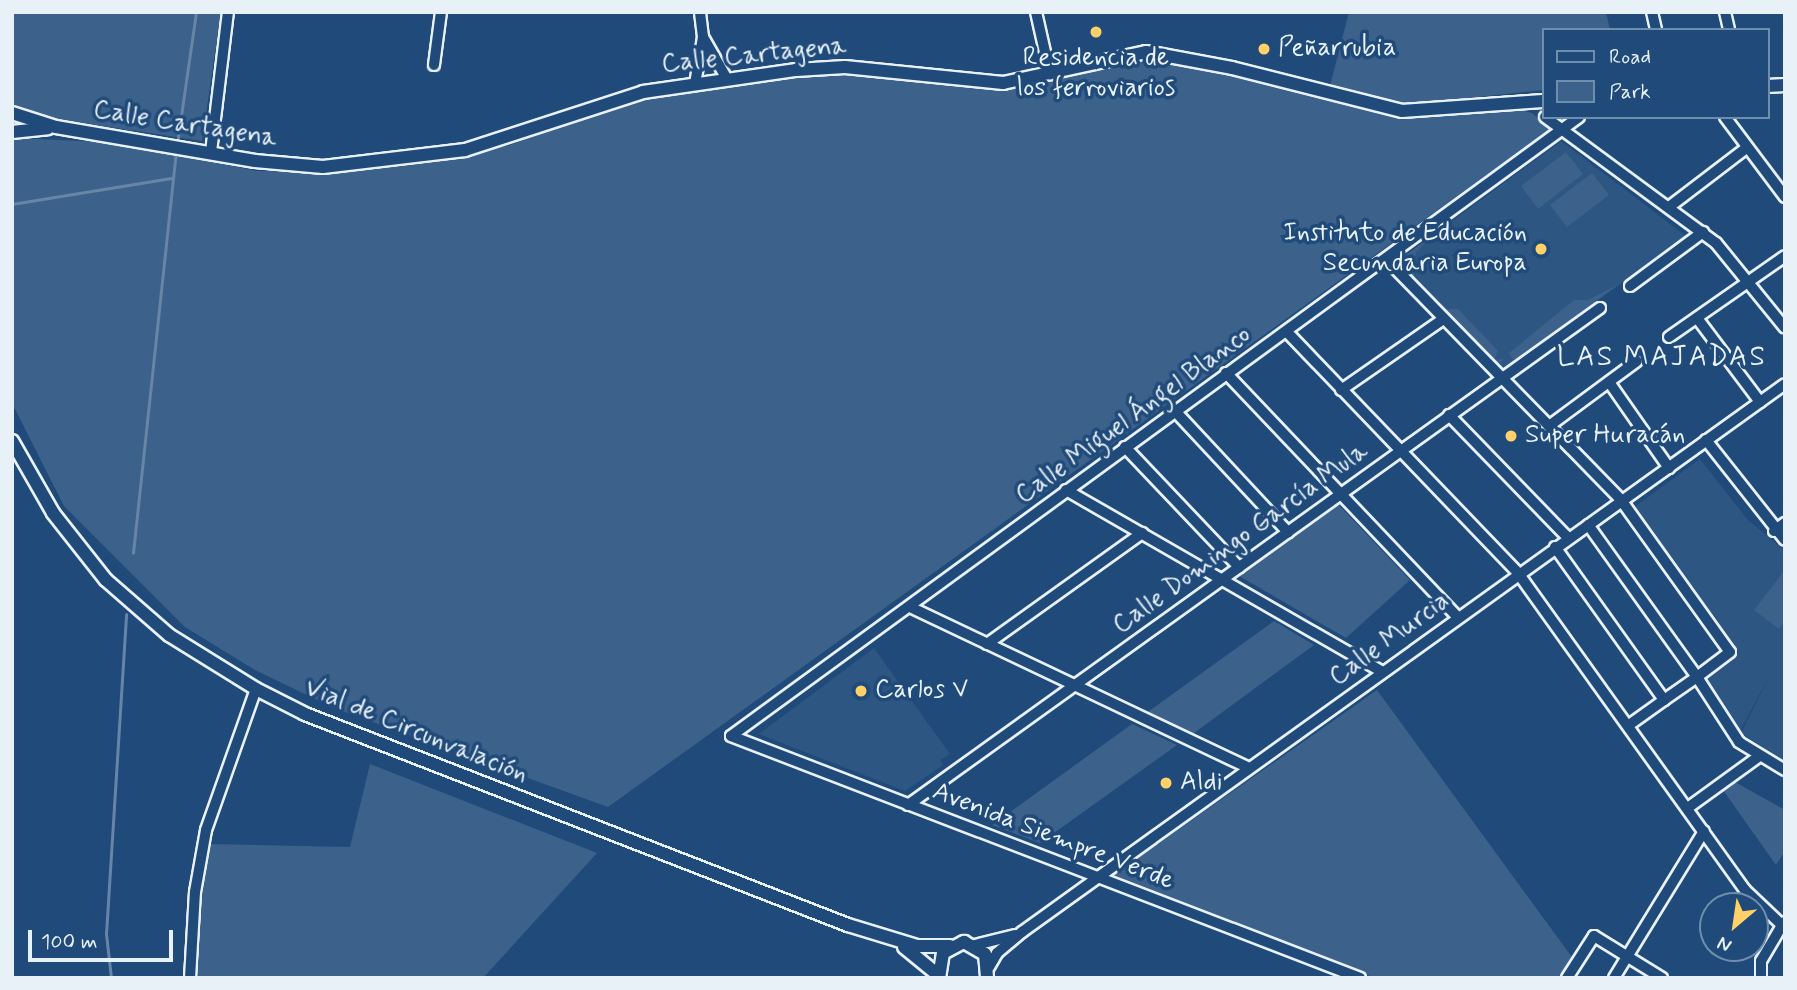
<!DOCTYPE html>
<meta charset="utf-8">
<style>
body{margin:0}
#map{position:relative;width:1797px;height:990px;overflow:hidden;background:#1f4a7a;font-family:Mynerve,sans-serif}
div>[style]{position:absolute}
.built>*{inset:0;background:#2e5683}
.green>*{inset:0;background:#3c628c}
.stream>*{height:2.5px;margin:-1.25px;padding:0 1.25px;transform-origin:1.25px;border-radius:1.25px;background:#6685a7}
.roads{filter:drop-shadow(2px 0 #e8f1f8) drop-shadow(-2px 0 #e8f1f8) drop-shadow(0 2px #e8f1f8) drop-shadow(0 -2px #e8f1f8)}
.minor>*{height:10px;margin:-5px;padding:0 5px;transform-origin:5px;border-radius:5px;background:#1f4a7a}
.major>*{height:12px;margin:-6px;padding:0 6px;transform-origin:6px;border-radius:6px;background:#1f4a7a}
.dots>*{width:19px;height:19px;translate:-50% -50%;box-sizing:border-box;border:4px solid #1f4a7a;border-radius:50%}
span{translate:-50% -50%;white-space:nowrap;text-align:center;line-height:1.15;-webkit-text-stroke:7px #1f4a7a;paint-order:stroke}
.poi-label{font-size:26px;color:#e8f1f8}
.left{translate:0 -50%;text-align:left}
.right{translate:-100% -50%;text-align:right}
.street-label{font-size:26px;color:#e8f1f8}
.neighbourhood-label{font-size:28px;color:#e8f1f8;letter-spacing:2px}
.frame{position:absolute;inset:0;border:14px solid #e8f1f8;pointer-events:none}
.legend{position:absolute;left:1542px;top:28px;width:228px;height:91px;box-sizing:border-box;background:#1f4a7a;border:2px solid #6f8dac;margin:0;padding:9px 12px;list-style:none;font-size:21px;color:#e8f1f8}
.legend li{display:flex;align-items:center;gap:14px;height:35px}
.legend b{width:35px;border:2px solid #6f8dac}
.north{position:absolute;left:1699px;top:892px;width:70px;height:70px;box-sizing:border-box;background:#1f4a7a;border:2px solid #6f8dac;border-radius:50%;rotate:209deg;font-size:19px;font-weight:700;line-height:28px;text-align:center;color:#e8f1f8}
.north::after{content:'';display:block;margin:auto;width:24px;height:32px;background:#ffd166;clip-path:polygon(50% 0,100% 100%,50% 72%,0 100%)}
.scale{position:absolute;left:28px;top:930px;width:145px;height:32px;box-sizing:border-box;border:4px solid #e8f1f8;border-top:0;padding-left:9px;font-size:21px;line-height:24px;white-space:nowrap;color:#e8f1f8;-webkit-text-stroke:5px #1f4a7a;paint-order:stroke}
</style>
<div id="map">
<div class="built">
<div style="clip-path:polygon(1561px 141px,1686px 236px,1500px 372px,1396px 262px)"></div>
<div style="clip-path:polygon(1700px 459px,1748px 520px,1785px 551px,1785px 761px,1741px 733px,1771px 673px,1739px 733px,1704px 678px,1739px 653px,1633px 508px)"></div>
<div style="clip-path:polygon(874px 648px,950px 754px,940px 760px,943px 765px,905px 791px,759px 734px)"></div>
</div>
<div class="green">
<div style="clip-path:polygon(12px 12px,221px 12px,202px 141px,51px 118px,13px 104px)"></div>
<div style="clip-path:polygon(1349px 12px,1606px 12px,1610px 30px,1543px 30px,1543px 90px,1404px 105px,1330px 86px)"></div>
<div style="clip-path:polygon(1154px 59px,1187px 62px,1382px 114px,1416px 118px,1520px 110px,1532px 113px,1550px 129px,608px 807px,334px 708px,255px 670px,185px 627px,64px 506px,12px 403px,12px 138px,106px 142px,257px 171px,345px 172px,507px 146px,640px 98px,790px 76px,839px 73px,1027px 88px,1126px 61px)"></div>
<div style="clip-path:polygon(1566px 152px,1583px 174px,1538px 209px,1521px 186px)"></div>
<div style="clip-path:polygon(1592px 173px,1609px 195px,1567px 227px,1550px 205px)"></div>
<div style="clip-path:polygon(1433px 235px,1416px 252px,1414px 276px,1445px 309px,1458px 309px,1498px 351px,1494px 360px,1504px 359px,1496px 366px,1397px 262px)"></div>
<div style="clip-path:polygon(1619px 284px,1516px 359px,1512px 359px,1509px 353px,1574px 300px,1588px 300px)"></div>
<div style="clip-path:polygon(1337px 503px,1410px 580px,1346px 638px,1239px 576px)"></div>
<div style="clip-path:polygon(1785px 570px,1785px 621px,1779px 629px,1754px 610px)"></div>
<div style="clip-path:polygon(1274px 621px,1314px 645px,1190px 736px,1145px 714px)"></div>
<div style="clip-path:polygon(1377px 690px,1574px 960px,1563px 978px,1375px 978px,1114px 875px)"></div>
<div style="clip-path:polygon(1132px 724px,1177px 745px,1040px 843px,992px 825px)"></div>
<div style="clip-path:polygon(370px 764px,597px 853px,483px 978px,196px 978px,198px 911px,208px 844px,350px 847px)"></div>
<div style="clip-path:polygon(1735px 782px,1785px 810px,1785px 851px,1776px 865px,1723px 790px)"></div>
</div>
<div class="stream">
<div style="left:177px;top:144px;width:133px;rotate:-81.8deg"></div>
<div style="left:12px;top:204px;width:161px;rotate:-9.3deg"></div>
<div style="left:133px;top:553px;width:404px;rotate:-83.9deg"></div>
<div style="left:111px;top:978px;width:44px;rotate:-96.5deg"></div>
<div style="left:106px;top:934px;width:320px;rotate:-86.4deg"></div>
</div>
<div class="roads">
<div class="minor">
<div style="left:1036px;top:12px;width:64px;rotate:77.3deg"></div>
<div style="left:1652px;top:12px;width:18px;rotate:77deg"></div>
<div style="left:1725px;top:12px;width:18px;rotate:77deg"></div>
<div style="left:703px;top:37px;width:48px;rotate:60.3deg"></div>
<div style="left:434px;top:65px;width:53px;rotate:-82.5deg"></div>
<div style="left:695px;top:84px;width:48px;rotate:-80.3deg"></div>
<div style="left:703px;top:37px;width:25px;rotate:-97deg"></div>
<div style="left:1545px;top:117px;width:212px;rotate:36.4deg"></div>
<div style="left:1716px;top:243px;width:109px;rotate:50.9deg"></div>
<div style="left:1725px;top:117px;width:100px;rotate:53.1deg"></div>
<div style="left:211px;top:152px;width:141px;rotate:-83.1deg"></div>
<div style="left:1669px;top:207px;width:96px;rotate:-37.3deg"></div>
<div style="left:1387px;top:260px;width:335px;rotate:45.7deg"></div>
<div style="left:1621px;top:500px;width:187px;rotate:54.4deg"></div>
<div style="left:1730px;top:652px;width:41px;rotate:142.9deg"></div>
<div style="left:1697px;top:677px;width:77px;rotate:57.1deg"></div>
<div style="left:1739px;top:742px;width:54px;rotate:31.3deg"></div>
<div style="left:1630px;top:286px;width:91px;rotate:-36.5deg"></div>
<div style="left:1697px;top:318px;width:105px;rotate:53.1deg"></div>
<div style="left:1287px;top:332px;width:334px;rotate:46.2deg"></div>
<div style="left:1518px;top:573px;width:390px;rotate:54.4deg"></div>
<div style="left:1745px;top:890px;width:55px;rotate:43.5deg"></div>
<div style="left:1669px;top:337px;width:141px;rotate:-34.9deg"></div>
<div style="left:1226px;top:373px;width:335px;rotate:46.5deg"></div>
<div style="left:1609px;top:382px;width:105px;rotate:55.1deg"></div>
<div style="left:1341px;top:390px;width:123px;rotate:-34.7deg"></div>
<div style="left:1175px;top:411px;width:166px;rotate:47deg"></div>
<div style="left:1449px;top:415px;width:171px;rotate:45.9deg"></div>
<div style="left:1549px;top:426px;width:109px;rotate:-36.5deg"></div>
<div style="left:1706px;top:440px;width:127px;rotate:51.7deg"></div>
<div style="left:1125px;top:447px;width:166px;rotate:46.5deg"></div>
<div style="left:1066px;top:490px;width:365px;rotate:29.9deg"></div>
<div style="left:1774px;top:531px;width:14px;rotate:-36deg"></div>
<div style="left:1555px;top:547px;width:188px;rotate:54.5deg"></div>
<div style="left:1664px;top:700px;width:40px;rotate:-34.9deg"></div>
<div style="left:1697px;top:677px;width:187px;rotate:-125.6deg"></div>
<div style="left:910px;top:607px;width:375px;rotate:25.4deg"></div>
<div style="left:987px;top:644px;width:191px;rotate:-35.6deg"></div>
<div style="left:1629px;top:725px;width:43px;rotate:-35.5deg"></div>
<div style="left:731px;top:736px;width:1050px;rotate:-36.13deg"></div>
<div style="left:731px;top:736px;width:674px;rotate:21.04deg"></div>
<div style="left:908px;top:805px;width:852px;rotate:-35.69deg"></div>
<div style="left:1689px;top:807px;width:85px;rotate:-35.9deg"></div>
<div style="left:975px;top:945px;width:41px;rotate:-14deg"></div>
<div style="left:989px;top:967px;width:16px;rotate:-60deg"></div>
<div style="left:997px;top:953px;width:33px;rotate:-40deg"></div>
<div style="left:1022px;top:932px;width:939px;rotate:-35.69deg"></div>
<div style="left:190px;top:978px;width:86px;rotate:-86.7deg"></div>
<div style="left:195px;top:892px;width:63px;rotate:-79.9deg"></div>
<div style="left:206px;top:830px;width:150px;rotate:-70.5deg"></div>
<div style="left:1567px;top:978px;width:50px;rotate:-57.3deg"></div>
<div style="left:1594px;top:936px;width:80px;rotate:31.7deg"></div>
<div style="left:1614px;top:978px;width:172px;rotate:-58.5deg"></div>
<div style="left:1761px;top:978px;width:17px;rotate:-90deg"></div>
<div style="left:1761px;top:961px;width:45px;rotate:-59.5deg"></div>
</div>
<div class="major">
<div style="left:1767px;top:86px;width:18px;rotate:-3deg"></div>
<div style="left:12px;top:113px;width:46px;rotate:17.7deg"></div>
<div style="left:56px;top:127px;width:202px;rotate:9.7deg"></div>
<div style="left:255px;top:161px;width:68px;rotate:5deg"></div>
<div style="left:323px;top:167px;width:143px;rotate:-6.8deg"></div>
<div style="left:465px;top:150px;width:187px;rotate:-18deg"></div>
<div style="left:643px;top:92px;width:155px;rotate:-8.2deg"></div>
<div style="left:796px;top:70px;width:49px;rotate:-3.5deg"></div>
<div style="left:845px;top:67px;width:159px;rotate:5.8deg"></div>
<div style="left:1003px;top:83px;width:146px;rotate:-12.2deg"></div>
<div style="left:1146px;top:52px;width:87px;rotate:10.5deg"></div>
<div style="left:1232px;top:68px;width:175px;rotate:14.2deg"></div>
<div style="left:1402px;top:111px;width:141px;rotate:-4.1deg"></div>
<div style="left:12px;top:132px;width:36px;rotate:-6deg"></div>
<div style="left:12px;top:441px;width:83px;rotate:60.3deg"></div>
<div style="left:53px;top:513px;width:85px;rotate:51.7deg"></div>
<div style="left:106px;top:580px;width:84px;rotate:41.1deg"></div>
<div style="left:169px;top:635px;width:102px;rotate:31.8deg"></div>
<div style="left:256px;top:689px;width:55px;rotate:27deg"></div>
<div style="left:305px;top:714px;width:583px;rotate:21.24deg"></div>
<div style="left:848px;top:925px;width:72px;rotate:16.9deg"></div>
<div style="left:917px;top:946px;width:33px"></div>
<div style="left:904px;top:947px;width:44px;rotate:39.5deg"></div>
<div style="left:939px;top:978px;width:25px;rotate:-81deg"></div>
<div style="left:943px;top:953px;width:24px;rotate:-28deg"></div>
<div style="left:964px;top:942px;width:24px;rotate:30deg"></div>
<div style="left:985px;top:954px;width:24px;rotate:85deg"></div>
</div>
</div>
<div class="dots">
<div style="left:1096px;top:32px;background:#ffd166"></div>
<div style="left:1264px;top:49px;background:#ffd166"></div>
<div style="left:1541px;top:249px;background:#ffd166"></div>
<div style="left:1511px;top:436px;background:#ffd166"></div>
<div style="left:861px;top:691px;background:#ffd166"></div>
<div style="left:1166px;top:783px;background:#ffd166"></div>
</div>
<div class="poi-label">
<span class="left" style="left:1278px;top:49px">Peñarrubia</span>
<span style="left:1096px;top:74px">Residencia de<br>los ferroviarios</span>
<span class="right" style="left:1527px;top:249px">Instituto de Educación<br>Secundaria Europa</span>
<span class="left" style="left:1525px;top:436px">Super Huracán</span>
<span class="left" style="left:875px;top:691px">Carlos V</span>
<span class="left" style="left:1180px;top:783px">Aldi</span>
</div>
<div class="street-label">
<span style="left:754px;top:56px;rotate:-6deg">Calle Cartagena</span>
<span style="left:185px;top:125px;rotate:9deg">Calle Cartagena</span>
<span style="left:1134px;top:416px;rotate:-36deg">Calle Miguel Ángel Blanco</span>
<span style="left:1241px;top:539px;rotate:-36deg">Calle Domingo García Mula</span>
<span style="left:1390px;top:640px;rotate:-36deg">Calle Murcia</span>
<span style="left:416px;top:732px;rotate:22deg">Vial de Circunvalación</span>
<span style="left:1053px;top:837px;rotate:21deg">Avenida Siempre Verde</span>
</div>
<div class="neighbourhood-label">
<span style="left:1662px;top:358px">LAS MAJADAS</span>
</div>
<div class="frame"></div>
<ul class="legend">
<li><b style="height:9px;background:#1f4a7a"></b>Road</li>
<li><b style="height:19px;background:#3c628c"></b>Park</li>
</ul>
<div class="north">N</div>
<div class="scale">100 m</div>
</div>
